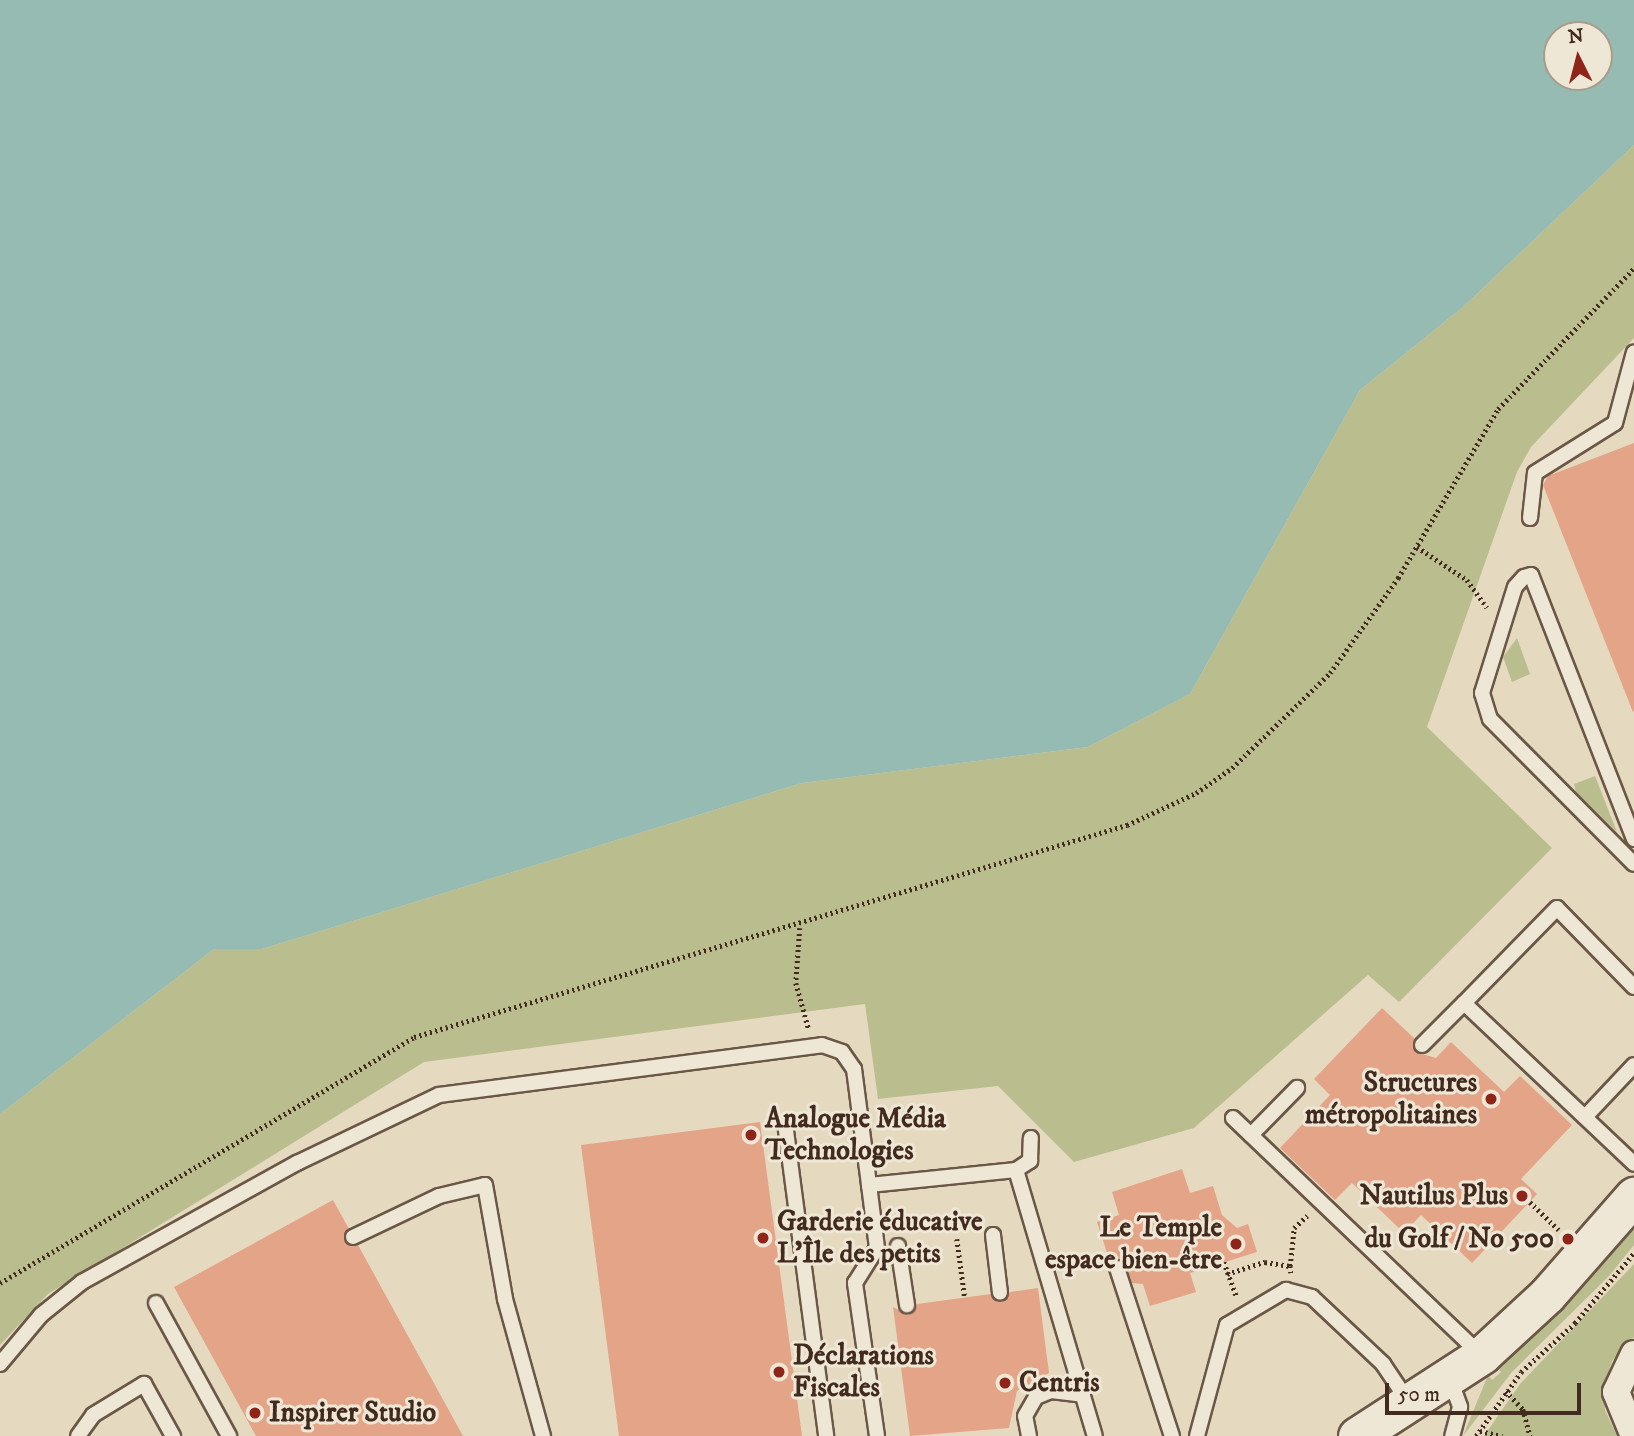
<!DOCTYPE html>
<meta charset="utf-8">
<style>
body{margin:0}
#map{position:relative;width:1634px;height:1436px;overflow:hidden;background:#e5dac0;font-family:"IM FELL DW Pica",serif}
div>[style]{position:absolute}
.green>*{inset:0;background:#babe8e}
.water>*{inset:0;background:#96bbb2}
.building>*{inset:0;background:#e3a487}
.path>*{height:4.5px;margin-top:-2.25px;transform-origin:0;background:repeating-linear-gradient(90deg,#422b1e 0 2px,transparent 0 5.5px)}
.roads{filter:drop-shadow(2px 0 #6b5746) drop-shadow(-2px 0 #6b5746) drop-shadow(0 2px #6b5746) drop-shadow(0 -2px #6b5746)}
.lane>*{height:14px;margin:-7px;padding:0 7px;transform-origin:7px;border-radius:7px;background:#eee7d6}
.street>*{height:26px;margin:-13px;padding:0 13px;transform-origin:13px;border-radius:13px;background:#eee7d6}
.secondary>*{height:37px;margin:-18.5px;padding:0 18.5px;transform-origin:18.5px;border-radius:18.5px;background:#eee7d6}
.dots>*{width:19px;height:19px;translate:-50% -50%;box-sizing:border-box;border:4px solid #eee7d6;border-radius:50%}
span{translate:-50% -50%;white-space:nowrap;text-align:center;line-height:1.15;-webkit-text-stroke:6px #eee7d6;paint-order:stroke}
.poi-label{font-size:28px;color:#422b1e;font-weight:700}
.right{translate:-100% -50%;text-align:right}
.left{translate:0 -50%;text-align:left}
.north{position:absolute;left:1543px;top:21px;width:70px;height:70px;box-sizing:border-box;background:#eee7d6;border:2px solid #a99c8c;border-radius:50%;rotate:354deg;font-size:19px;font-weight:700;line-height:28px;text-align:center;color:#422b1e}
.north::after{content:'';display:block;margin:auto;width:24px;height:32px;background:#8f2418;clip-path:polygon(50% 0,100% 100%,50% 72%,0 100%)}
.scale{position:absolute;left:1385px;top:1383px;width:196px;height:32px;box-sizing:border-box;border:4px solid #422b1e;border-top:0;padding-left:9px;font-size:21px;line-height:24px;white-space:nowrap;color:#422b1e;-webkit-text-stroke:5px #eee7d6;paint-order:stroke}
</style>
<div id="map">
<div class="green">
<div style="clip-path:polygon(1634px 145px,1634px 338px,1531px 447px,1517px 472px,1427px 727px,1552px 848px,1399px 1002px,1368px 975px,1194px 1128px,1074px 1162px,998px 1086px,878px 1099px,865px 1004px,424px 1062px,48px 1294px,0 1345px,0 1114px,214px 949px,262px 949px,802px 783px,1088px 747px,1190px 694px,1360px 390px,1463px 307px)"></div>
<div style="clip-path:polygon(1517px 638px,1530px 674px,1512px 682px,1503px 657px)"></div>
<div style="clip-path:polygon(1595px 776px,1617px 832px,1576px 792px,1574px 784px)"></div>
<div style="clip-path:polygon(1634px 1227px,1634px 1245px,1609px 1276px,1512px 1372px,1463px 1436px,1488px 1375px,1492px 1380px,1501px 1372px,1498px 1368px,1558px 1314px)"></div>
<div style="clip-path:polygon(1634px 1264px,1634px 1337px,1612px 1361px,1604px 1386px,1605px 1410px,1617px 1436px,1484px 1436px,1520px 1384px)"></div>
</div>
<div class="water">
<div style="clip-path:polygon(evenodd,0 0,1634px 0,1634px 145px,1463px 307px,1360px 390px,1190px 694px,1088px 747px,802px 783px,262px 949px,214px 949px,0 1114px,0 0,1557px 35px,1599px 35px,1599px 77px,1557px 77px,1557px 35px)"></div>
</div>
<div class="building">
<div style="clip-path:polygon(1634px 443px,1634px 711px,1633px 712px,1543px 485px,1548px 476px)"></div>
<div style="clip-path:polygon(1382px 1008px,1415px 1039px,1416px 1052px,1436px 1058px,1451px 1042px,1504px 1092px,1520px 1076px,1572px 1125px,1521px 1179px,1537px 1194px,1472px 1263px,1421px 1215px,1404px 1233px,1352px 1183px,1335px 1200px,1280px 1148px,1330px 1095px,1314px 1079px)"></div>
<div style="clip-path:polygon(760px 1122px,802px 1436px,619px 1436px,581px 1145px)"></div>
<div style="clip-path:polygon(1182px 1169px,1190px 1193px,1213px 1186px,1222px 1215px,1237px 1228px,1248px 1224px,1257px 1252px,1190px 1273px,1196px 1292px,1150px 1306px,1143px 1284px,1132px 1283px,1124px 1261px,1110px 1262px,1097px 1222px,1119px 1215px,1112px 1192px)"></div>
<div style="clip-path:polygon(333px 1200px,349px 1229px,345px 1242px,358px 1245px,463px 1436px,256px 1436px,174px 1287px)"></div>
<div style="clip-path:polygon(1038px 1288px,1049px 1373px,1017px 1391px,1009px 1428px,910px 1436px,893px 1307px,908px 1315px,917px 1304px,991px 1294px,1002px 1302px,1010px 1292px)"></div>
</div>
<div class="path">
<div style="left:1417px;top:547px;width:60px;rotate:33.4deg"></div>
<div style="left:1467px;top:580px;width:34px;rotate:54deg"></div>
<div style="left:800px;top:928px;width:55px;rotate:94.2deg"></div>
<div style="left:796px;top:983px;width:49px;rotate:74.5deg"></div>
<div style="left:1530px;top:1202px;width:40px;rotate:44deg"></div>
<div style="left:957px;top:1239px;width:60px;rotate:82.3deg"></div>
<div style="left:1224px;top:1262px;width:37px;rotate:70deg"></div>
<div style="left:1290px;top:1266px;width:38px;rotate:-84deg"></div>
<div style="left:1294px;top:1228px;width:18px;rotate:-43deg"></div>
<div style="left:1227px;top:1274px;width:40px;rotate:-18deg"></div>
<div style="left:1265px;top:1262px;width:25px;rotate:9deg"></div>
<div style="left:1290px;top:1266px;width:7px;rotate:82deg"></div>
<div style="left:0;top:1283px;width:482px;rotate:-30.7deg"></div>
<div style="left:414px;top:1037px;width:744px;rotate:-16.56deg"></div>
<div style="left:1127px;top:825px;width:76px;rotate:-24.9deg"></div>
<div style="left:1196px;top:793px;width:44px;rotate:-34.8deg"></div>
<div style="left:1232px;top:768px;width:136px;rotate:-44.1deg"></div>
<div style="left:1330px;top:673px;width:117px;rotate:-54.4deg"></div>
<div style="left:1398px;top:578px;width:196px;rotate:-59.4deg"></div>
<div style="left:1498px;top:409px;width:196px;rotate:-46deg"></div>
<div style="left:1506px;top:1391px;width:25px;rotate:47deg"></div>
<div style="left:1523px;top:1409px;width:28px;rotate:75deg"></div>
<div style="left:1480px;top:1431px;width:23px;rotate:13deg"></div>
<div style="left:1476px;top:1436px;width:78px;rotate:-54.9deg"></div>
<div style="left:1521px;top:1372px;width:73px;rotate:-42.2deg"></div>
<div style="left:1575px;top:1323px;width:92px;rotate:-49.9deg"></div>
</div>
<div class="roads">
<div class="lane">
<div style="left:1530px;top:518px;width:45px;rotate:-83.7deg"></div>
<div style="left:1535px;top:473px;width:94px;rotate:-32deg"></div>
<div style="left:1615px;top:423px;width:73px;rotate:-75deg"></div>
<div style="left:1634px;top:839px;width:283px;rotate:-111.3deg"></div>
<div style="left:1531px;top:575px;width:7px;rotate:164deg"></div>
<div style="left:1524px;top:577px;width:13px;rotate:132deg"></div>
<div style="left:1515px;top:587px;width:111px;rotate:107.3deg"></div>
<div style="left:1482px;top:693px;width:27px;rotate:73deg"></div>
<div style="left:1490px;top:719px;width:204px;rotate:45.2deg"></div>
<div style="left:1634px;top:987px;width:110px;rotate:-134.3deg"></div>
<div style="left:1557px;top:908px;width:133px;rotate:134.4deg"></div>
<div style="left:1464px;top:1003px;width:234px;rotate:43.4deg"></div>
<div style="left:1422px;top:1045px;width:59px;rotate:-45deg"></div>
<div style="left:1585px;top:1117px;width:71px;rotate:-46.7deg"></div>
<div style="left:1233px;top:1118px;width:342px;rotate:43.7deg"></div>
<div style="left:785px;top:1123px;width:316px;rotate:82.5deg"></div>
<div style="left:1251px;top:1135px;width:66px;rotate:-45.6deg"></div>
<div style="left:1016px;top:1170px;width:17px;rotate:-33deg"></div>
<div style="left:1030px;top:1161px;width:23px;rotate:-88deg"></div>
<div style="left:993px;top:1235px;width:58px;rotate:83.1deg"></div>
<div style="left:353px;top:1237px;width:95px;rotate:-25.5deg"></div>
<div style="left:439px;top:1196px;width:47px;rotate:-13.4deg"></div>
<div style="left:485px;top:1185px;width:116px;rotate:80deg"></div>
<div style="left:505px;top:1299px;width:142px;rotate:74.5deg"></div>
<div style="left:898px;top:1246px;width:60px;rotate:81.3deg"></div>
<div style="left:1117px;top:1268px;width:177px;rotate:71.9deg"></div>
<div style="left:156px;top:1303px;width:152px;rotate:61.2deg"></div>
<div style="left:0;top:1364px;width:64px;rotate:-50.1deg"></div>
<div style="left:41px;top:1315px;width:53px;rotate:-38.8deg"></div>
<div style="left:82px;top:1282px;width:246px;rotate:-29deg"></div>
<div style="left:297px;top:1163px;width:157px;rotate:-25.6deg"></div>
<div style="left:439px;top:1095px;width:386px;rotate:-7.4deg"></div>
<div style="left:822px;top:1045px;width:21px;rotate:19deg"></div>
<div style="left:842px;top:1052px;width:21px;rotate:55deg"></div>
<div style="left:854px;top:1069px;width:117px;rotate:82.6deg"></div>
<div style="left:1450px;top:1379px;width:30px;rotate:70deg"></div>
<div style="left:1460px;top:1407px;width:30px;rotate:105deg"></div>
<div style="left:78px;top:1436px;width:26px;rotate:-54deg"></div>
<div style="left:93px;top:1415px;width:60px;rotate:-31.3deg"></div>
<div style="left:144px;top:1384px;width:60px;rotate:60.9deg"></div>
<div style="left:877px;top:1436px;width:155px;rotate:-98.2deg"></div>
<div style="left:855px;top:1283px;width:41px;rotate:-57.8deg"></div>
<div style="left:877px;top:1248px;width:64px;rotate:-97.2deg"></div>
<div style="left:869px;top:1185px;width:148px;rotate:-5.8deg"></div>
<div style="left:1016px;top:1170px;width:277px;rotate:73.5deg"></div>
<div style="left:1029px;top:1436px;width:20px;rotate:-101deg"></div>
<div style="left:1025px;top:1416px;width:22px;rotate:-60deg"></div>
<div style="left:1036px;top:1397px;width:16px;rotate:-22deg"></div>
<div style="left:1051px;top:1391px;width:32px;rotate:7deg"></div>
<div style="left:1197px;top:1436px;width:115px;rotate:-74.9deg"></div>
<div style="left:1227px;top:1325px;width:69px;rotate:-30.7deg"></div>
<div style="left:1286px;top:1290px;width:27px;rotate:15deg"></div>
<div style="left:1312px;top:1297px;width:98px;rotate:43.3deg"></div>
<div style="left:1383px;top:1364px;width:45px;rotate:56deg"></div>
</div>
<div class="street">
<div style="left:1634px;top:1354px;width:42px;rotate:115.3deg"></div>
<div style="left:1616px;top:1392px;width:48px;rotate:67.8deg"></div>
</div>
<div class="secondary">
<div style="left:1357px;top:1436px;width:149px;rotate:-32.9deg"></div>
<div style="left:1482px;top:1355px;width:88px;rotate:-42.7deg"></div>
<div style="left:1547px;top:1295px;width:132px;rotate:-48.7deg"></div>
</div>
</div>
<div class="dots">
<div style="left:1491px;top:1099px;background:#8f2418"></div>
<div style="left:751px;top:1135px;background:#8f2418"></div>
<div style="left:1522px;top:1196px;background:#8f2418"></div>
<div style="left:763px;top:1238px;background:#8f2418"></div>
<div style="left:1568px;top:1239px;background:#8f2418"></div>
<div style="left:1236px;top:1244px;background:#8f2418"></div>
<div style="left:779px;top:1372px;background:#8f2418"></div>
<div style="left:1005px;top:1383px;background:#8f2418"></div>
<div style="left:255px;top:1413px;background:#8f2418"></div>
</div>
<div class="poi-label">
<span class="right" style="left:1477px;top:1099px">Structures<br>métropolitaines</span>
<span class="left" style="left:765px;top:1135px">Analogue Média<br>Technologies</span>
<span class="right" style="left:1508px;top:1196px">Nautilus Plus</span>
<span class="left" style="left:777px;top:1238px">Garderie éducative<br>L'Île des petits</span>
<span class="right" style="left:1222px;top:1244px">Le Temple<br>espace bien-être</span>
<span class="right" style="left:1554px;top:1239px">du Golf / No 500</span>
<span class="left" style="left:793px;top:1372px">Déclarations<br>Fiscales</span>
<span class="left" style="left:1019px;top:1383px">Centris</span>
<span class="left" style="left:269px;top:1413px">Inspirer Studio</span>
</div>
<div class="north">N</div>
<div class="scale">50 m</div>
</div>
